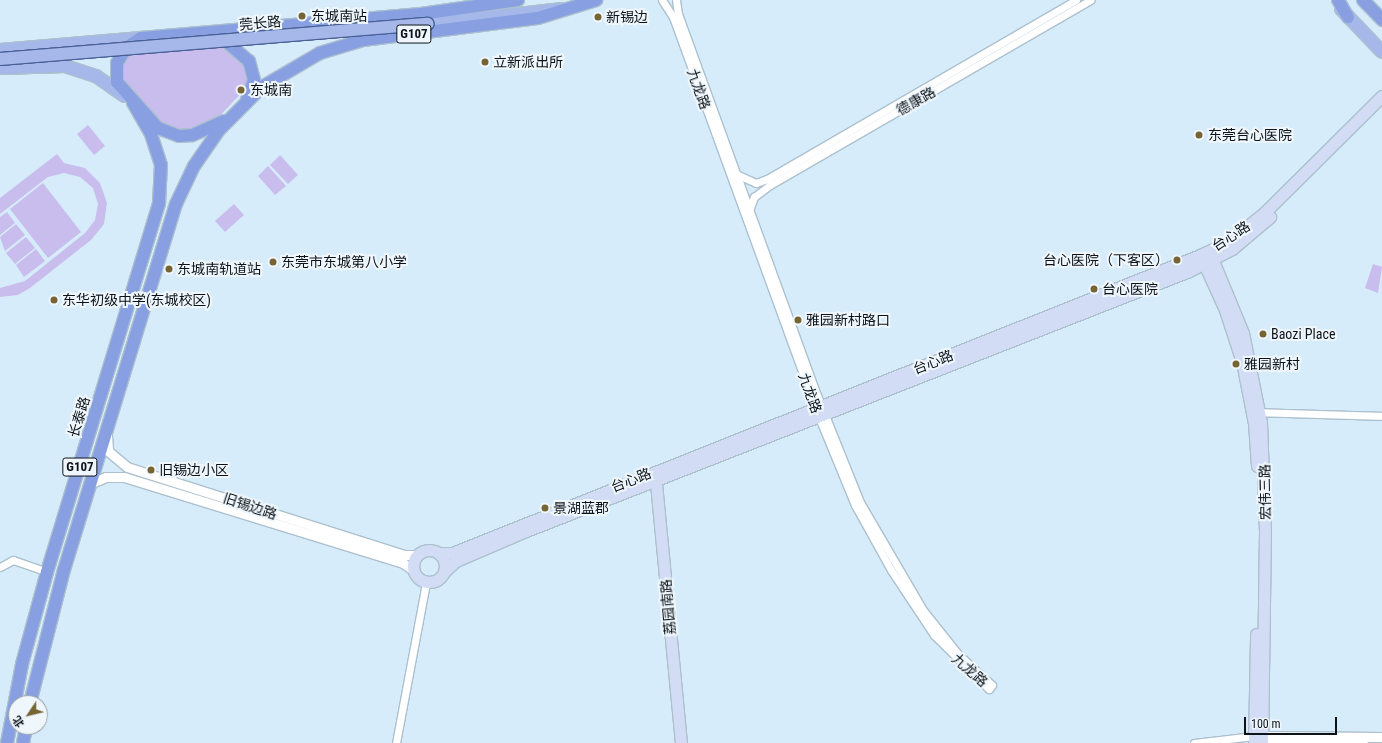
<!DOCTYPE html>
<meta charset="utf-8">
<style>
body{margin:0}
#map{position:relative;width:1382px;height:743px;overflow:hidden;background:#d7ecfa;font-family:"Roboto Condensed","Noto Sans SC",sans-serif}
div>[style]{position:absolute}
.green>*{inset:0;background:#c9bded}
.roads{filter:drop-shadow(1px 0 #acc0ce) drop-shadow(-1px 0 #acc0ce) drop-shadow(0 1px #acc0ce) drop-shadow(0 -1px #acc0ce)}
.minor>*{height:7px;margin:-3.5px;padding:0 3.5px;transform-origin:3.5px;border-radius:3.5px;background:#fff}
.tertiary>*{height:9px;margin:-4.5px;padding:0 4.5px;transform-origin:4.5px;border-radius:4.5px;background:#fff}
.secondary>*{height:11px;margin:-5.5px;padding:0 5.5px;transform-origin:5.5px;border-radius:5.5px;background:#d2dcf4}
.secondary>.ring{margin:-5.5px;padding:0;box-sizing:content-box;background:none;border:11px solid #d2dcf4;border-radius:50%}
.primary>*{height:12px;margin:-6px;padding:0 6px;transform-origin:6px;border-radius:6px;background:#a6b8e9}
.trunk>*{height:12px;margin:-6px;padding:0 6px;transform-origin:6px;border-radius:6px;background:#88a0e2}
.bridges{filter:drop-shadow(1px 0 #496096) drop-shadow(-1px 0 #496096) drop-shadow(0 1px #496096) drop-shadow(0 -1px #496096)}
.primary-bridge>*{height:12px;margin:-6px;padding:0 6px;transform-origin:6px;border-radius:6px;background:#a6b8e9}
.dots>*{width:11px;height:11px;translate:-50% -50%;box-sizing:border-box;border:2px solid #eff7fd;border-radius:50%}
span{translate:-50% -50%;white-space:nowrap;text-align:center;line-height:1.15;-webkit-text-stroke:4px #eff7fd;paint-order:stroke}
.shield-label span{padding:1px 3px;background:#eff7fd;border:1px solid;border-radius:3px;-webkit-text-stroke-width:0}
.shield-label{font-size:13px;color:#0d1419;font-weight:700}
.poi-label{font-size:14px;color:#0d1419}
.left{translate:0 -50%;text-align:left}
.right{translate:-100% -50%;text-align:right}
.street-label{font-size:14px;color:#0d1419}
.north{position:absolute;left:8px;top:695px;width:40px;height:40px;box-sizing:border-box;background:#eff7fd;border:1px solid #959ca2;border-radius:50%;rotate:235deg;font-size:11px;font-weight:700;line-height:16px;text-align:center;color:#0d1419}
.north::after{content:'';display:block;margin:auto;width:14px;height:18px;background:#766533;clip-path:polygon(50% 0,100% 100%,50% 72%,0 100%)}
.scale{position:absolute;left:1244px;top:717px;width:93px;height:18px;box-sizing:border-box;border:2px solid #0d1419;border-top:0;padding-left:5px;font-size:12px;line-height:14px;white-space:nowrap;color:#0d1419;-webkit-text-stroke:3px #eff7fd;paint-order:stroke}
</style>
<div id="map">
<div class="green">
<div style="clip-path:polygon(205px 35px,242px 59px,250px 84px,211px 125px,192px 132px,162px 124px,124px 83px,122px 68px,126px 58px,135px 46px)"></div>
<div style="clip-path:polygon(88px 125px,105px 146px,94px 155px,77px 134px)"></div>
<div style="clip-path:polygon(57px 154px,64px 163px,85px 168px,100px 183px,107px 203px,104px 224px,91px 240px,30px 288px,18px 295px,0 297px,0 288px,25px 281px,85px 233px,95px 220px,98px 204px,93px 188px,80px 177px,64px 173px,48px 177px,0 214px,0 198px)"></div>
<div style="clip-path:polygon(280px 155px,298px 175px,288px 184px,270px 165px)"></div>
<div style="clip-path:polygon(268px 166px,286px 186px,275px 195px,258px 176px)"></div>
<div style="clip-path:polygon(43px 183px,81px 232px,48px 258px,10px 209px)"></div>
<div style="clip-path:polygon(234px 204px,244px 215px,225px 232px,215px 221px)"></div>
<div style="clip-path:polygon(7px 212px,15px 223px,0 235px,0 217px)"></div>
<div style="clip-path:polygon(16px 224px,25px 235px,5px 251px,0 237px)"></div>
<div style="clip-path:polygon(26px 237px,35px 248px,15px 264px,6px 253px)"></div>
<div style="clip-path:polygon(36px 249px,45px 261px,24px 277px,16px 265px)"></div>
<div style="clip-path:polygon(1373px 264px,1382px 267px,1378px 293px,1365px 288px)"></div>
</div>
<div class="roads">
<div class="minor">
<div style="left:662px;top:0;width:20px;rotate:57deg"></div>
<div style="left:673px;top:17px;width:416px;rotate:70deg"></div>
<div style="left:815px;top:408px;width:105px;rotate:67.6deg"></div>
<div style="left:855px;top:505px;width:74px;rotate:61deg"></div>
<div style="left:891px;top:570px;width:78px;rotate:56.5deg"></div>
<div style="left:934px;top:635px;width:77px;rotate:44.5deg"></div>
<div style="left:989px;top:689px;width:5px;rotate:-53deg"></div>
<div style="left:992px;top:685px;width:46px;rotate:-137.6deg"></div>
<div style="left:958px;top:654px;width:56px;rotate:-128.5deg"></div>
<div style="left:923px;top:610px;width:125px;rotate:-120.3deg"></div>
<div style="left:860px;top:502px;width:121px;rotate:-111.9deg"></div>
<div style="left:815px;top:390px;width:400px;rotate:-110deg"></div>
<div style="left:678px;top:14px;width:14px;rotate:-98deg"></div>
<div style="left:738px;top:175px;width:20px;rotate:24deg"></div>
<div style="left:756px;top:183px;width:12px;rotate:-20deg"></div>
<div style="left:767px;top:179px;width:357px;rotate:-30.1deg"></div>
<div style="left:750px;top:208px;width:12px;rotate:-70deg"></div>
<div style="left:754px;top:197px;width:20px;rotate:-37deg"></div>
<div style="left:770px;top:185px;width:370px;rotate:-30deg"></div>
<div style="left:1256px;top:412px;width:126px;rotate:1.8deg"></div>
<div style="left:0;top:567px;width:15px;rotate:-28deg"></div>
<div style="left:13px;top:560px;width:36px;rotate:19deg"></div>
<div style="left:396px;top:743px;width:164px;rotate:-79.4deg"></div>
<div style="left:1194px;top:743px;width:60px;rotate:-6.7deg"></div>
</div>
<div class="tertiary">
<div style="left:107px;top:435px;width:16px;rotate:86deg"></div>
<div style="left:108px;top:451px;width:25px;rotate:40deg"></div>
<div style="left:127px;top:467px;width:291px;rotate:17.6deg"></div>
<div style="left:404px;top:555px;width:13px"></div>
<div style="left:91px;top:483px;width:16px;rotate:-22deg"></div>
<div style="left:106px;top:477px;width:18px"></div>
<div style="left:124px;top:477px;width:292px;rotate:17.1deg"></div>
<div style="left:403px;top:563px;width:12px;rotate:35deg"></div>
<div style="left:1256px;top:736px;width:126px;rotate:0.5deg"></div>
<div style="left:1256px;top:743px;width:107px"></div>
</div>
<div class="secondary">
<div style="left:1210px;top:253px;width:87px;rotate:67.6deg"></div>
<div style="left:1243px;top:333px;width:91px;rotate:78.6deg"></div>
<div style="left:1261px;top:422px;width:110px;rotate:87.9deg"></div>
<div style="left:1265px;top:532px;width:211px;rotate:90.8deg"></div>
<div style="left:1201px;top:257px;width:58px;rotate:65.6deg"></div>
<div style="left:1225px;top:310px;width:55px;rotate:71.9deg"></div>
<div style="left:1242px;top:362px;width:62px;rotate:78.9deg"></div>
<div style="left:1254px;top:423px;width:43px;rotate:86deg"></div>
<div style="left:655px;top:473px;width:271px;rotate:84.5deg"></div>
<div class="ring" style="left:413px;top:550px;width:21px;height:21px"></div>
<div style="left:439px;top:553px;width:13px"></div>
<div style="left:452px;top:553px;width:805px;rotate:-21.72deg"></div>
<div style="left:1200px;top:255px;width:31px;rotate:-25deg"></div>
<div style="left:1228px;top:242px;width:48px;rotate:-39deg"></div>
<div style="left:1265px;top:212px;width:165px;rotate:-44.8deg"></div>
<div style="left:444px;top:572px;width:16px;rotate:-43deg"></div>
<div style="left:456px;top:561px;width:76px;rotate:-23.2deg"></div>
<div style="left:526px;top:531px;width:710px;rotate:-21.4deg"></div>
<div style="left:1187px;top:272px;width:51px;rotate:-27.1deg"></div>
<div style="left:1232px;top:249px;width:50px;rotate:-40.1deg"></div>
<div style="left:1254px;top:743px;width:109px;rotate:-88.9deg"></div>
</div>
<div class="primary">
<div style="left:1341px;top:9px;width:59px;rotate:46.4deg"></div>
<div style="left:428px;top:24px;width:134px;rotate:-6.4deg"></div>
<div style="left:0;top:50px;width:142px;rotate:-4.9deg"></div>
<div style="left:0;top:68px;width:65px;rotate:-1.8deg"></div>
<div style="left:65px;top:66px;width:33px;rotate:18deg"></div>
<div style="left:96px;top:76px;width:35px;rotate:35deg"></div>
</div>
<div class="trunk">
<div style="left:1338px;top:0;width:20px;rotate:60deg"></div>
<div style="left:1363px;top:0;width:28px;rotate:46deg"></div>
<div style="left:221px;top:37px;width:37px;rotate:41deg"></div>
<div style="left:249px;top:61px;width:20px;rotate:75deg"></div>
<div style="left:254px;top:80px;width:20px;rotate:110deg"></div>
<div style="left:224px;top:121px;width:35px;rotate:156deg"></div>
<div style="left:192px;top:135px;width:13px;rotate:176deg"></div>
<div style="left:179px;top:136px;width:22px;rotate:-159deg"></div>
<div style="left:158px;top:128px;width:62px;rotate:-131.7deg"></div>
<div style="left:117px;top:82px;width:19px;rotate:-90deg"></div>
<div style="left:117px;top:63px;width:17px;rotate:-59deg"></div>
<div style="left:126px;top:48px;width:18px;rotate:-34deg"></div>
<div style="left:141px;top:38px;width:281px;rotate:-4.9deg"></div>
<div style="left:421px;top:14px;width:98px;rotate:-8.2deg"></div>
<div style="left:30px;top:703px;width:137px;rotate:-75.7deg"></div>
<div style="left:64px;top:570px;width:383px;rotate:-73deg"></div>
<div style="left:176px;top:204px;width:42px;rotate:-64.7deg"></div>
<div style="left:194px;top:166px;width:44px;rotate:-55.2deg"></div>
<div style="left:219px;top:130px;width:61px;rotate:-45deg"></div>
<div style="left:262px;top:87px;width:67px;rotate:-30.4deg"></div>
<div style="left:320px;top:53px;width:45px;rotate:-16.8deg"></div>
<div style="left:363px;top:40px;width:176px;rotate:-7.2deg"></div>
<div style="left:538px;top:18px;width:61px;rotate:-17.2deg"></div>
<div style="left:7px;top:743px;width:80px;rotate:-79.2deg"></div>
<div style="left:22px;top:664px;width:95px;rotate:-74.8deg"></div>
<div style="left:47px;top:572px;width:386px;rotate:-73.1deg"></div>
<div style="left:159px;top:203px;width:38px;rotate:-87deg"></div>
<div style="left:161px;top:165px;width:33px;rotate:-108deg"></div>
<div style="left:151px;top:134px;width:36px;rotate:-120deg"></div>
<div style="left:23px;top:743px;width:16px;rotate:-79deg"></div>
</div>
</div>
<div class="bridges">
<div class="primary-bridge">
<div style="left:0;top:59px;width:429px;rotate:-4.7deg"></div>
</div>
</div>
<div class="dots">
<div style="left:302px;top:16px;background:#766533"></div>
<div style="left:598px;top:17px;background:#766533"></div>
<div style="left:485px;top:62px;background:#766533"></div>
<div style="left:241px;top:90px;background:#766533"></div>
<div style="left:1199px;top:135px;background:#766533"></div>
<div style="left:1177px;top:260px;background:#766533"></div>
<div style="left:273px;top:262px;background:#766533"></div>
<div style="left:169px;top:269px;background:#766533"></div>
<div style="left:1094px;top:289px;background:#766533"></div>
<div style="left:54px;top:300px;background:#766533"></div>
<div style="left:798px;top:320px;background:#766533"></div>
<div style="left:1263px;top:334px;background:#766533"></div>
<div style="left:1236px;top:364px;background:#766533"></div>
<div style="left:151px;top:470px;background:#766533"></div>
<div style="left:545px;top:508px;background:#766533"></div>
</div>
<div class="shield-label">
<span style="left:414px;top:34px">G107</span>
<span style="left:80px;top:467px">G107</span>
</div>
<div class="poi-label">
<span class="left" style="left:311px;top:16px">东城南站</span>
<span class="left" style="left:606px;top:17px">新锡边</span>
<span class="left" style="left:493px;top:62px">立新派出所</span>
<span class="left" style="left:250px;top:90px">东城南</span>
<span class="left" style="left:1208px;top:135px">东莞台心医院</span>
<span class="right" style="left:1169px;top:260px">台心医院（下客区）</span>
<span class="left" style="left:281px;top:262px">东莞市东城第八小学</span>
<span class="left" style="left:177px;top:269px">东城南轨道站</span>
<span class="left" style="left:1102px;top:289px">台心医院</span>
<span class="left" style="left:62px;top:300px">东华初级中学(东城校区)</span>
<span class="left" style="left:806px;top:320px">雅园新村路口</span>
<span class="left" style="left:1271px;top:334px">Baozi Place</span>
<span class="left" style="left:1244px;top:364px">雅园新村</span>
<span class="left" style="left:159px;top:470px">旧锡边小区</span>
<span class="left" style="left:553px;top:508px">景湖蓝郡</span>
</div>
<div class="street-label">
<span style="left:260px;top:23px;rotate:-5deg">莞长路</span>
<span style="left:699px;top:89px;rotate:70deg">九龙路</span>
<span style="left:916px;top:101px;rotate:-30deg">德康路</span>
<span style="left:1231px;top:236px;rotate:-33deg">台心路</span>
<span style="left:933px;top:362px;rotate:-21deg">台心路</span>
<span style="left:810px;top:393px;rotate:70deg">九龙路</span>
<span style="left:79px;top:417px;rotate:-73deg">长泰路</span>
<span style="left:631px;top:480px;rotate:-21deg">台心路</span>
<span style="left:1265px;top:492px;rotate:-91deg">宏伟三路</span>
<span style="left:250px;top:506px;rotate:18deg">旧锡边路</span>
<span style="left:668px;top:607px;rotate:-95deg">荔园南路</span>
<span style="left:970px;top:670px;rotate:41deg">九龙路</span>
</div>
<div class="north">北</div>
<div class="scale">100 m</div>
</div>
